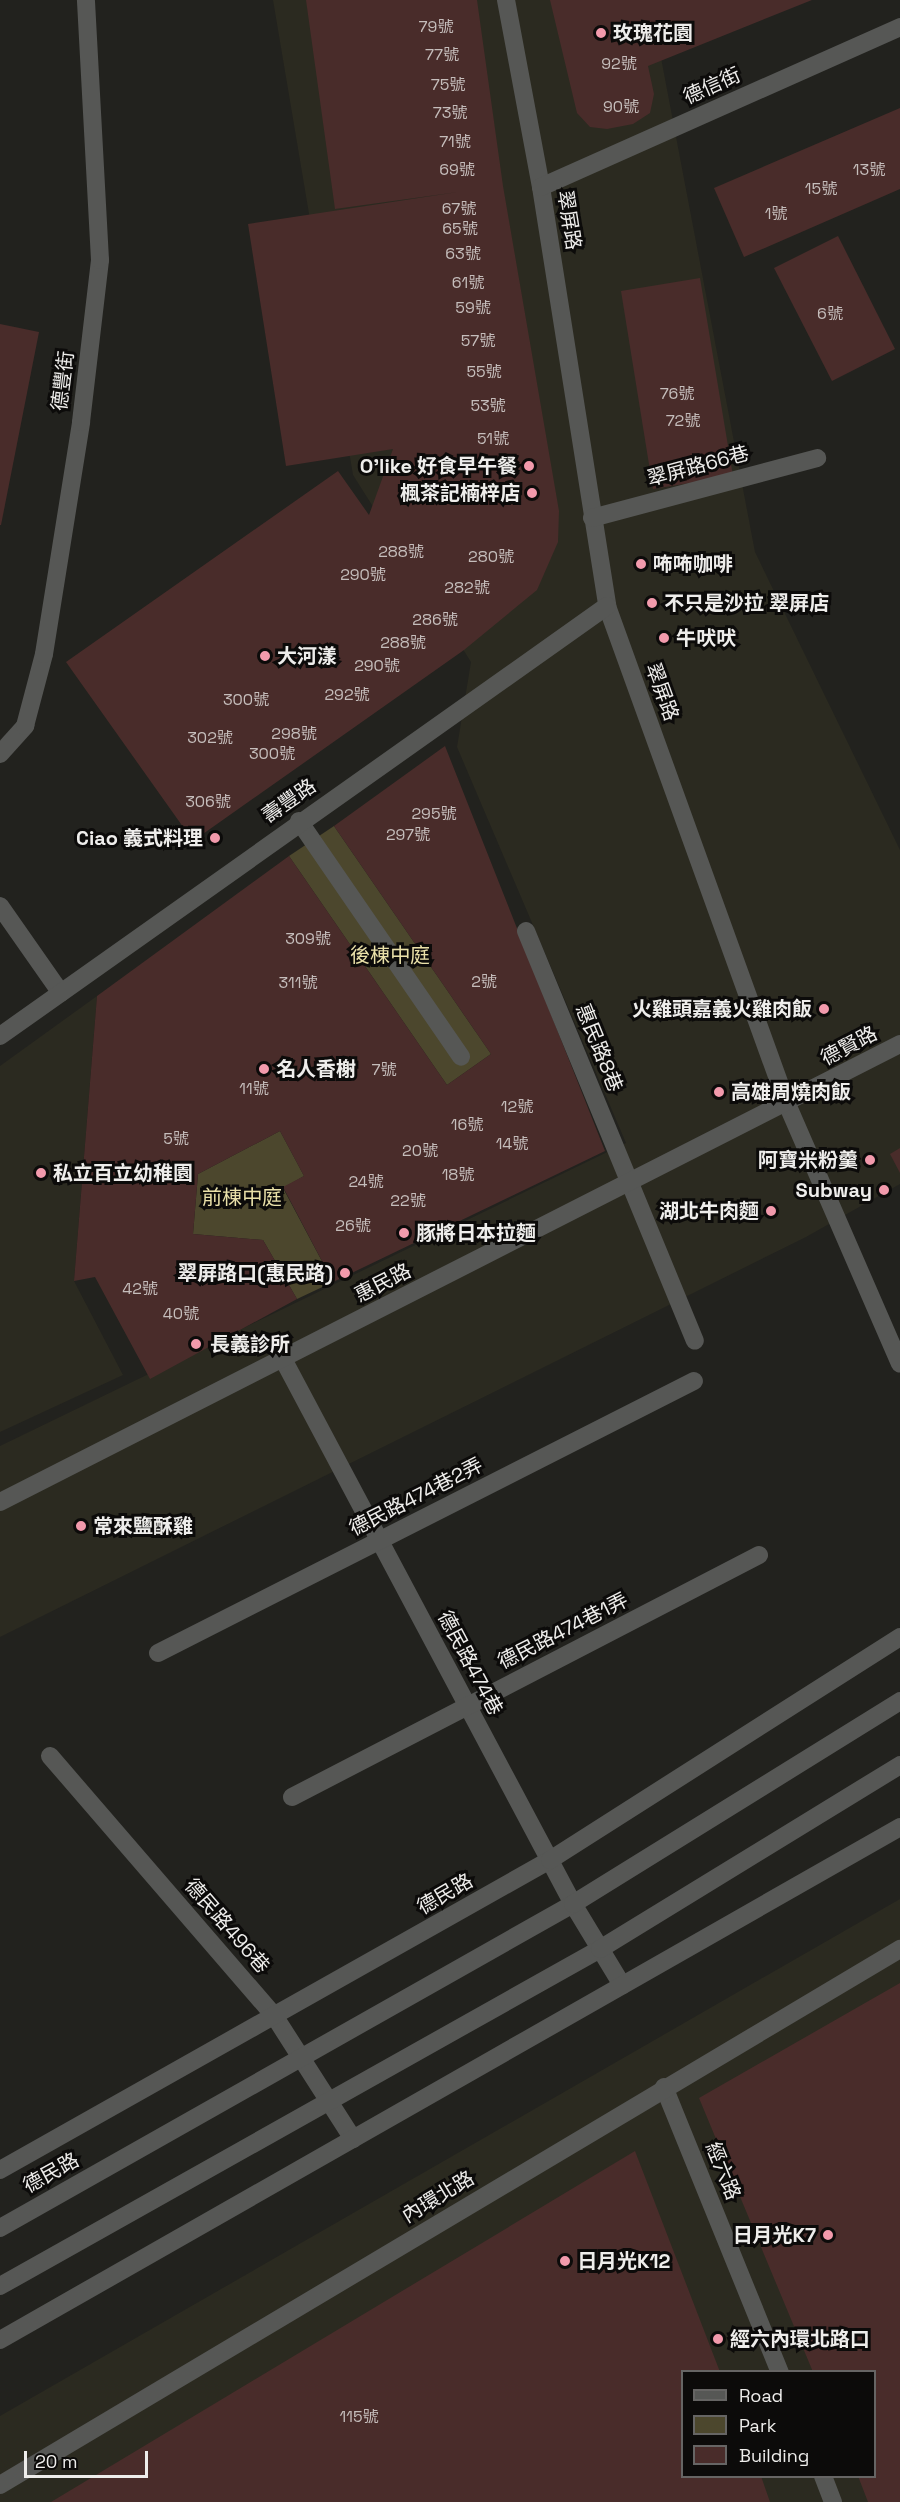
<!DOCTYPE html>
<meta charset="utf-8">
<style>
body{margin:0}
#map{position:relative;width:900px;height:2502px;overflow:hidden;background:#22221e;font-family:"Space Grotesk","Noto Sans TC",sans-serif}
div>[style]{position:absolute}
.built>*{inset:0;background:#2b2a20}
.green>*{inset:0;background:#4c472d}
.building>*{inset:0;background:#492c2a}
.minor>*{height:18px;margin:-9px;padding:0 9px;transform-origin:9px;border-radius:9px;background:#565755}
.dots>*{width:16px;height:16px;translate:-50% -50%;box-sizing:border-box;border:3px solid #0c0b0a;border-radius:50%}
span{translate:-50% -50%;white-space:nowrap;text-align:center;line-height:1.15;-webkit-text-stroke:6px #0c0b0a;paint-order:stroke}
.number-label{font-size:16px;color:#c5bdbb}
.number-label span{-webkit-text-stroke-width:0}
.poi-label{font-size:20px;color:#eeedeb;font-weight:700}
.left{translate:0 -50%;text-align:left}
.right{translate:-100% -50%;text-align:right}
.street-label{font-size:20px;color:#eeedeb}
.park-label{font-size:20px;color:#eae1a9}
.legend{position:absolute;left:681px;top:2370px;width:195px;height:108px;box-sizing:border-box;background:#0c0b0a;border:2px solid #666564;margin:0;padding:8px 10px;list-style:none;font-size:18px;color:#eeedeb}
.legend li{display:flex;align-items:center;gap:12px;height:30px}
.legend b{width:30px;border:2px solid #666564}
.scale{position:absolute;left:24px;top:2451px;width:124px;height:27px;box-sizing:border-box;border:3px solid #eeedeb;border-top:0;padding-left:8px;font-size:18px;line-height:21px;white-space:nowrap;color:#eeedeb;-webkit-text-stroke:4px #0c0b0a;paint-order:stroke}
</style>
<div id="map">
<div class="built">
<div style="clip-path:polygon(273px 0,650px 0,755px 552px,900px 850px,900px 1184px,806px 1237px,0 1637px,0 1446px,626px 1143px,457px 747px,471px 662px,353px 475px)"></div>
<div style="clip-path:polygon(97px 996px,74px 1281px,123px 1375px,0 1432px,0 1066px)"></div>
<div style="clip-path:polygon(evenodd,900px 1899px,900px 2502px,0 2502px,0 2416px,900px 1899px,682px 2372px,874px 2372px,874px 2476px,682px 2476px,682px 2372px)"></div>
</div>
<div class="green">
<div style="clip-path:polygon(334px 826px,491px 1054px,447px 1085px,289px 856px)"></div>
<div style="clip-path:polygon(280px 1131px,304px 1176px,283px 1188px,333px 1282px,297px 1299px,263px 1240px,193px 1234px,198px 1174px)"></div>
</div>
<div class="building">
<div style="clip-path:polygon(306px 0,477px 0,503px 186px,559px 511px,558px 542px,537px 590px,464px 650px,193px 841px,66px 662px,338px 471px,369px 515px,393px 449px,286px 466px,248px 224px,458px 192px,335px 209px)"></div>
<div style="clip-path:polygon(550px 0,812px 0,648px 66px,654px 94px,650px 113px,633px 124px,607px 129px,590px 127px,577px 113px)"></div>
<div style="clip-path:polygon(900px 108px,900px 189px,744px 257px,714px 188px)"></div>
<div style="clip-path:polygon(838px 236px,895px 349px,832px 381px,774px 268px)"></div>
<div style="clip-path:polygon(700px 278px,733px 476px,653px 489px,621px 291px)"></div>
<div style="clip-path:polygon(0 324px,39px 332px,1px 525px,0 525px)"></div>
<div style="clip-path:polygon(445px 746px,605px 1151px,333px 1282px,283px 1187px,304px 1176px,280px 1131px,198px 1174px,193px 1234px,263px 1240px,297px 1299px,150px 1379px,95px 1277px,74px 1281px,97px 996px,289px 856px,447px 1085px,491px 1054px,334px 826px)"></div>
<div style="clip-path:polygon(900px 1148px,900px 1173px,890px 1154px)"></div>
<div style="clip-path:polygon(900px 1983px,900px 2502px,868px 2502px,858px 2476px,874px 2476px,874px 2372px,813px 2372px,699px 2098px)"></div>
<div style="clip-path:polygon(635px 2151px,720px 2372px,682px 2372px,682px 2476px,761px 2476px,770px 2502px,51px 2502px)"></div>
</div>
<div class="minor">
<div style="left:506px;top:0;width:190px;rotate:79.4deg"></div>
<div style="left:541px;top:187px;width:424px;rotate:81deg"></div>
<div style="left:607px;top:606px;width:530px;rotate:70.13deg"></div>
<div style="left:787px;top:1104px;width:283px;rotate:66.5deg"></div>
<div style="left:541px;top:187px;width:393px;rotate:-24deg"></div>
<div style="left:592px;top:518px;width:233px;rotate:-14.9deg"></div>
<div style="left:0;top:754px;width:38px;rotate:-48deg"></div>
<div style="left:25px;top:726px;width:74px;rotate:-75.2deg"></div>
<div style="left:44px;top:654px;width:235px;rotate:-80.9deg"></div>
<div style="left:81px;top:422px;width:163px;rotate:-83.3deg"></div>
<div style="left:100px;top:260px;width:260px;rotate:-93.1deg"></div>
<div style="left:299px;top:821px;width:286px;rotate:55.5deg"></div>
<div style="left:0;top:906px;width:106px;rotate:55deg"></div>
<div style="left:526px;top:931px;width:443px;rotate:67.6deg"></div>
<div style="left:0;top:1036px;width:744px;rotate:-35.31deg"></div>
<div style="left:283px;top:1359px;width:617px;rotate:61.98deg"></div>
<div style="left:573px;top:1904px;width:95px;rotate:58.8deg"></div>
<div style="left:0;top:1502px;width:1010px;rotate:-26.97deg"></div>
<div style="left:158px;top:1653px;width:601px;rotate:-26.91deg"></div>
<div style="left:50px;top:1756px;width:345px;rotate:49.2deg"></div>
<div style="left:275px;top:2017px;width:145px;rotate:57.4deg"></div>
<div style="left:292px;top:1797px;width:526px;rotate:-27.39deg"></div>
<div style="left:664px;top:2087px;width:308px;rotate:67.9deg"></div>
<div style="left:0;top:2170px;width:631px;rotate:-29.41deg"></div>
<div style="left:550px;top:1860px;width:415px;rotate:-32.5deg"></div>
<div style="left:0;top:2228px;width:658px;rotate:-29.49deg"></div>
<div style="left:573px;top:1904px;width:385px;rotate:-31.8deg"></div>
<div style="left:0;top:2286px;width:688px;rotate:-29.32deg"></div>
<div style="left:600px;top:1949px;width:352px;rotate:-31.5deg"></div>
<div style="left:0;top:2340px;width:1036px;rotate:-29.68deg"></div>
<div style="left:823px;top:2476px;width:28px;rotate:69deg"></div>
<div style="left:0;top:2485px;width:1048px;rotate:-30.78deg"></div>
</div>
<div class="dots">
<div style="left:601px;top:33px;background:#f29aac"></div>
<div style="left:529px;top:466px;background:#f29aac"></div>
<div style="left:532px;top:493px;background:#f29aac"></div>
<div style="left:641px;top:564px;background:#f29aac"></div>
<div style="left:652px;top:603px;background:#f29aac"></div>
<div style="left:664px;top:638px;background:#f29aac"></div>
<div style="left:265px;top:656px;background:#f29aac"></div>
<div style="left:215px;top:838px;background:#f29aac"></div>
<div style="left:824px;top:1009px;background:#f29aac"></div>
<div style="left:264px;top:1069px;background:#f29aac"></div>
<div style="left:719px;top:1092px;background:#f29aac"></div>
<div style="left:870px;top:1160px;background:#f29aac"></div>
<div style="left:41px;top:1173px;background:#f29aac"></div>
<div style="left:884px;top:1190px;background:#f29aac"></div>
<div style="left:771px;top:1211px;background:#f29aac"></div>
<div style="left:404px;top:1233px;background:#f29aac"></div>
<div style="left:345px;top:1273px;background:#f29aac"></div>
<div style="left:196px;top:1344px;background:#f29aac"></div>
<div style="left:81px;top:1526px;background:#f29aac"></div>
<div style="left:828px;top:2235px;background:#f29aac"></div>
<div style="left:565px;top:2261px;background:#f29aac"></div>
<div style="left:718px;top:2339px;background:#f29aac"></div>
</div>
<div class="number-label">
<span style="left:436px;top:27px">79號</span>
<span style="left:442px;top:55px">77號</span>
<span style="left:619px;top:64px">92號</span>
<span style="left:448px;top:85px">75號</span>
<span style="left:621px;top:107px">90號</span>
<span style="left:450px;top:113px">73號</span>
<span style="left:455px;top:142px">71號</span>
<span style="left:457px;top:170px">69號</span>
<span style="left:869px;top:170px">13號</span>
<span style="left:821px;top:189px">15號</span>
<span style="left:459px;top:209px">67號</span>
<span style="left:776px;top:214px">1號</span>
<span style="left:460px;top:229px">65號</span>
<span style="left:463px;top:254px">63號</span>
<span style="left:468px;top:283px">61號</span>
<span style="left:473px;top:308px">59號</span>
<span style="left:830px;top:314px">6號</span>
<span style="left:478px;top:341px">57號</span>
<span style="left:484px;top:372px">55號</span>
<span style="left:677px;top:394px">76號</span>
<span style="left:488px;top:406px">53號</span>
<span style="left:683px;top:421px">72號</span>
<span style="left:493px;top:439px">51號</span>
<span style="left:401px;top:552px">288號</span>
<span style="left:491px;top:557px">280號</span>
<span style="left:363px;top:575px">290號</span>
<span style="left:467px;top:588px">282號</span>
<span style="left:435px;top:620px">286號</span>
<span style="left:403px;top:643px">288號</span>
<span style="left:377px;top:666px">290號</span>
<span style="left:347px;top:695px">292號</span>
<span style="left:246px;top:700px">300號</span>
<span style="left:294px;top:734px">298號</span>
<span style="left:210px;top:738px">302號</span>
<span style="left:272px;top:754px">300號</span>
<span style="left:208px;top:802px">306號</span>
<span style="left:434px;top:814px">295號</span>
<span style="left:408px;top:835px">297號</span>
<span style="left:308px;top:939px">309號</span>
<span style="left:484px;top:982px">2號</span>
<span style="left:298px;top:983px">311號</span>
<span style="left:384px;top:1070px">7號</span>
<span style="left:254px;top:1089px">11號</span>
<span style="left:517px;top:1107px">12號</span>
<span style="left:467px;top:1125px">16號</span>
<span style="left:176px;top:1139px">5號</span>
<span style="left:512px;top:1144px">14號</span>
<span style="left:420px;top:1151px">20號</span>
<span style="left:458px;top:1175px">18號</span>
<span style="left:366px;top:1182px">24號</span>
<span style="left:408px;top:1201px">22號</span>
<span style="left:353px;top:1226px">26號</span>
<span style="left:140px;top:1289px">42號</span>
<span style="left:181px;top:1314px">40號</span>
<span style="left:359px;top:2417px">115號</span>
</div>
<div class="poi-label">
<span class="left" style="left:613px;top:33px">玫瑰花園</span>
<span class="right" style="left:517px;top:466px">O'like 好食早午餐</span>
<span class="right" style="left:520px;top:493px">楓茶記楠梓店</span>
<span class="left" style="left:653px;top:564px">咘咘咖啡</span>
<span class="left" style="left:664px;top:603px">不只是沙拉 翠屏店</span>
<span class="left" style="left:676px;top:638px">牛吠吠</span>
<span class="left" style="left:277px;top:656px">大河漾</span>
<span class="right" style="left:203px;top:838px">Ciao 義式料理</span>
<span class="right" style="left:812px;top:1009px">火雞頭嘉義火雞肉飯</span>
<span class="left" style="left:276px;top:1069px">名人香榭</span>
<span class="left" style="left:731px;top:1092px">高雄周燒肉飯</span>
<span class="right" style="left:858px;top:1160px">阿寶米粉羹</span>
<span class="left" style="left:53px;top:1173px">私立百立幼稚園</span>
<span class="right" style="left:872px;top:1190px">Subway</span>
<span class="right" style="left:759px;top:1211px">湖北牛肉麵</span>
<span class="left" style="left:416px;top:1233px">豚將日本拉麵</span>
<span class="right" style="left:333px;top:1273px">翠屏路口(惠民路)</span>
<span class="left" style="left:210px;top:1344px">長義診所</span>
<span class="left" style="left:93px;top:1526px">常來鹽酥雞</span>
<span class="right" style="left:816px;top:2235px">日月光K7</span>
<span class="left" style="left:577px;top:2261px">日月光K12</span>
<span class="left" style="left:730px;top:2339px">經六內環北路口</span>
</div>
<div class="street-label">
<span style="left:712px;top:86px;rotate:-24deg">德信街</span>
<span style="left:569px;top:220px;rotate:81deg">翠屏路</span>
<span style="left:63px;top:381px;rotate:-83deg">德豐街</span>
<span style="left:698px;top:466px;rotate:-15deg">翠屏路66巷</span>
<span style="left:662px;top:692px;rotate:70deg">翠屏路</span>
<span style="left:289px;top:801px;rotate:-35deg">壽豐路</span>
<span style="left:849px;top:1046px;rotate:-28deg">德賢路</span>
<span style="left:599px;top:1048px;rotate:68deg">惠民路8巷</span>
<span style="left:383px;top:1283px;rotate:-27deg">惠民路</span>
<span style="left:416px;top:1497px;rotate:-27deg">德民路474巷2弄</span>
<span style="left:563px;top:1631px;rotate:-27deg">德民路474巷1弄</span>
<span style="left:470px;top:1663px;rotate:62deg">德民路474巷</span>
<span style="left:445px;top:1894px;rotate:-30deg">德民路</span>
<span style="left:227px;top:1926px;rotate:49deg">德民路496巷</span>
<span style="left:723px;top:2171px;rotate:68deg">經六路</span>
<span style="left:51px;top:2173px;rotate:-29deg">德民路</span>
<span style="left:438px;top:2197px;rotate:-31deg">內環北路</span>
</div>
<div class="park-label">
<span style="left:390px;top:955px">後棟中庭</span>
<span style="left:242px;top:1197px">前棟中庭</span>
</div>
<ul class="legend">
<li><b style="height:8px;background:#565755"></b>Road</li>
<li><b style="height:16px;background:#4c472d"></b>Park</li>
<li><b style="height:16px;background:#492c2a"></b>Building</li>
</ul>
<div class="scale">20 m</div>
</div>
